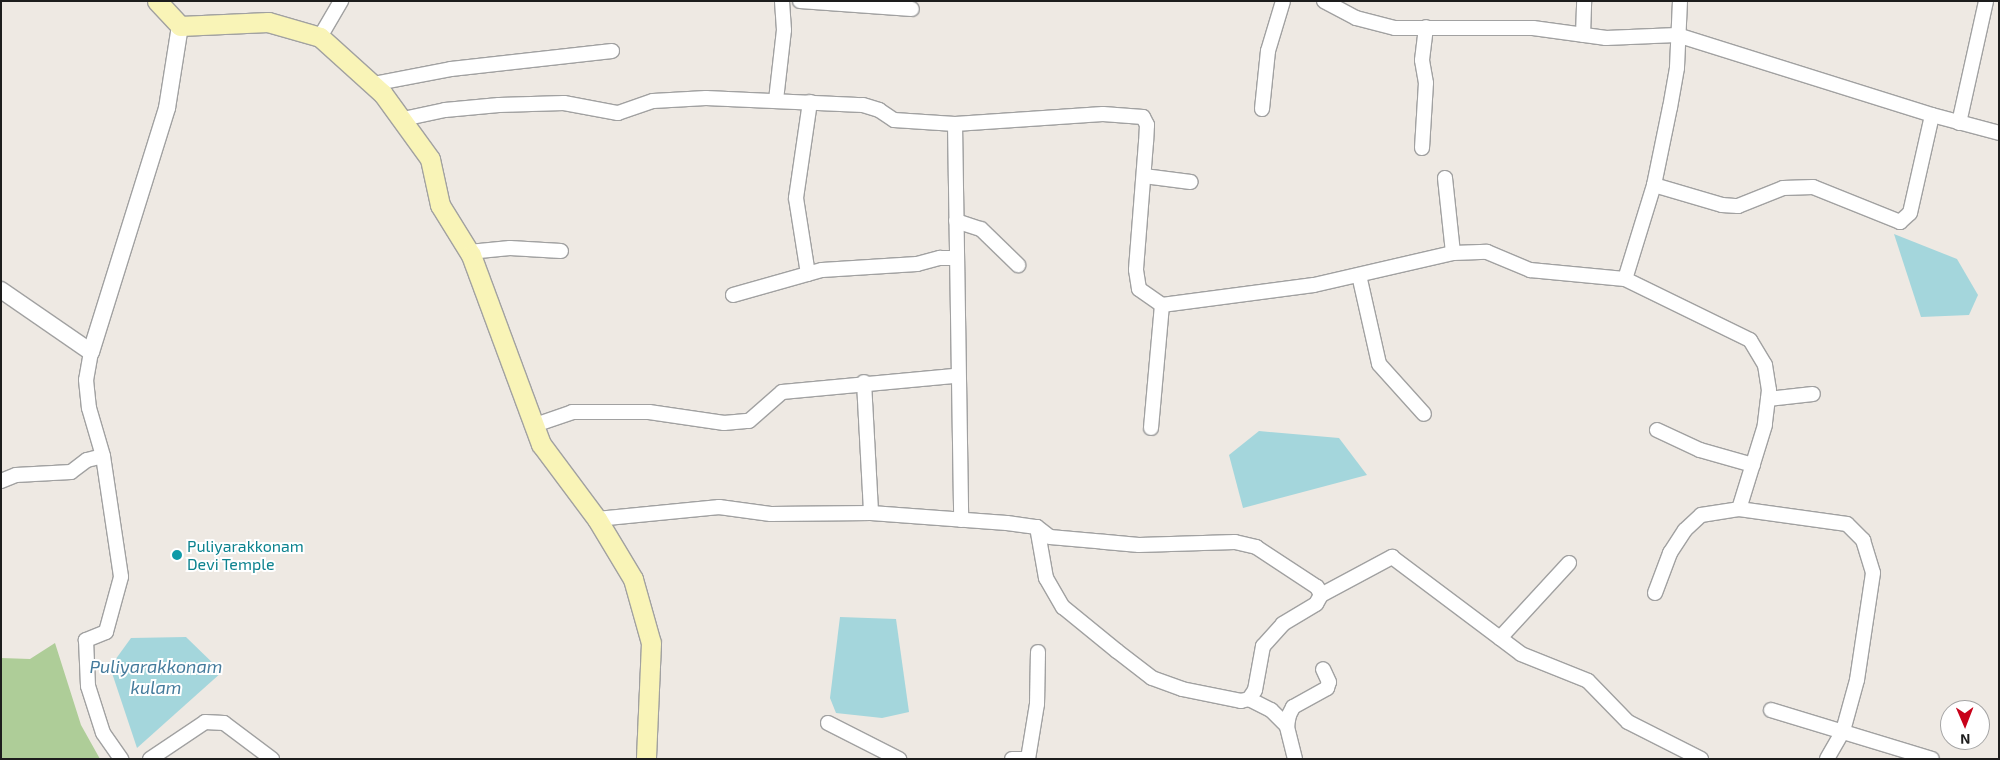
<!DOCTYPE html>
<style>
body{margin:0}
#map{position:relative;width:2000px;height:760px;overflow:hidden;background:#eee9e3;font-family:"Exo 2",sans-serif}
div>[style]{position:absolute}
.forest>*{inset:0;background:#aecd98}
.water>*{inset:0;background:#a4d6dc}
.roads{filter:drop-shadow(1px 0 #a1a1a1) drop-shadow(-1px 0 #a1a1a1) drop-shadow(0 1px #a1a1a1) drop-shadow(0 -1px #a1a1a1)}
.minor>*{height:14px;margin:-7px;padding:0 7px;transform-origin:7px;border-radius:7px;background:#fff}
.tertiary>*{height:16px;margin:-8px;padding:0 8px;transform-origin:8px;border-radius:8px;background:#fff}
.secondary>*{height:19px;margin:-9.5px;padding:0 9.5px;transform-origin:9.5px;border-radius:9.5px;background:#f9f4b7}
.dots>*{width:14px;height:14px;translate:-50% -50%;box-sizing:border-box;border:2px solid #fff;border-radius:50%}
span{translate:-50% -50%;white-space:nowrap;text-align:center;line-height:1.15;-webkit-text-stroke:4px #fff;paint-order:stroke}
.culture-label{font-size:16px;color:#0d838f}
.left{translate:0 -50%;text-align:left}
.water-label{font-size:18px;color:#457b9c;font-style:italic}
.frame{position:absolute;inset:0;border:2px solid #1d1d1d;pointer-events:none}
.north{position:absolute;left:1940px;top:700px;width:50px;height:50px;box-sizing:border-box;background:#fff;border:1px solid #a5a5a5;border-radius:50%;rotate:179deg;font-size:14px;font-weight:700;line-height:20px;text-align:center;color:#1d1d1d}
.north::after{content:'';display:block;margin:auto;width:18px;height:22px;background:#c8021a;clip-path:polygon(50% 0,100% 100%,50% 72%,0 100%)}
</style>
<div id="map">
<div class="forest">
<div style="clip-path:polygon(55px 643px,81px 725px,100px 759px,1px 759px,1px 658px,30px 659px)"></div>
</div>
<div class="water">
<div style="clip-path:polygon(1894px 234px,1957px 259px,1978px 295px,1969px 315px,1921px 317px)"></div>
<div style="clip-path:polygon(1259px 431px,1339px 438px,1367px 475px,1243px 508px,1229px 455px)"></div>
<div style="clip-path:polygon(840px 617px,896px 619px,909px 712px,882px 718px,836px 713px,830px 698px)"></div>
<div style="clip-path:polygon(186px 637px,222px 672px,137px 748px,110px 667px,131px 638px)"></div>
</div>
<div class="roads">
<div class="minor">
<div style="left:800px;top:1px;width:112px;rotate:4.1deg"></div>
<div style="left:1324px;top:1px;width:36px;rotate:28deg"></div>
<div style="left:1356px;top:18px;width:40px;rotate:14.4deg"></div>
<div style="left:1395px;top:28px;width:138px"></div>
<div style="left:1533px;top:28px;width:74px;rotate:7.8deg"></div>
<div style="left:1606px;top:38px;width:71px;rotate:-2.4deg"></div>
<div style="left:1677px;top:35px;width:267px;rotate:17.4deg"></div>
<div style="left:1932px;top:115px;width:69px;rotate:15deg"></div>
<div style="left:1680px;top:1px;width:67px;rotate:92.6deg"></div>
<div style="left:1677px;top:68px;width:40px;rotate:100deg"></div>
<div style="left:1670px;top:107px;width:80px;rotate:101.6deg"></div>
<div style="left:1654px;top:185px;width:98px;rotate:107.1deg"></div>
<div style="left:1625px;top:279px;width:139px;rotate:26deg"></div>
<div style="left:1750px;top:340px;width:29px;rotate:59deg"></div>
<div style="left:1765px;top:365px;width:25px;rotate:81deg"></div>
<div style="left:1769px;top:390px;width:35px;rotate:97deg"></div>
<div style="left:1765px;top:425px;width:88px;rotate:107.2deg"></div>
<div style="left:1739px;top:509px;width:109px;rotate:7.9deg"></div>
<div style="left:1847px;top:524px;width:23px;rotate:45deg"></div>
<div style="left:1863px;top:540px;width:34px;rotate:73deg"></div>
<div style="left:1873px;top:573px;width:108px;rotate:98.5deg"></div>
<div style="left:1857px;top:680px;width:53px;rotate:105.4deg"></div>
<div style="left:1843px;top:731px;width:32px;rotate:120deg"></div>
<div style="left:1583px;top:35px;width:34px;rotate:-88deg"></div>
<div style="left:320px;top:37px;width:42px;rotate:-59.7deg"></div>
<div style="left:373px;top:84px;width:79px;rotate:-10.9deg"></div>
<div style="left:451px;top:69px;width:162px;rotate:-6.4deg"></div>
<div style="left:776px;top:100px;width:70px;rotate:-83.5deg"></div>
<div style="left:784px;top:30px;width:29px;rotate:-94deg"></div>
<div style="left:1262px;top:109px;width:58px;rotate:-84.1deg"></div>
<div style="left:1268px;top:51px;width:52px;rotate:-73.3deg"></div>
<div style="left:403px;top:119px;width:43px;rotate:-12.1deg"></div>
<div style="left:445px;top:110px;width:54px;rotate:-5.3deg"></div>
<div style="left:499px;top:105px;width:65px;rotate:-1.8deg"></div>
<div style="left:564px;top:103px;width:55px;rotate:10.5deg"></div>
<div style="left:618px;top:113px;width:37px;rotate:-19deg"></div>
<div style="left:653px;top:101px;width:53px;rotate:-3.2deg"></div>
<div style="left:706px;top:98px;width:157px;rotate:2.6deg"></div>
<div style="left:863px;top:105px;width:17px;rotate:17deg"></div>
<div style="left:879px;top:110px;width:18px;rotate:34deg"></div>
<div style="left:894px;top:120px;width:61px;rotate:3.8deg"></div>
<div style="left:955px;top:124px;width:148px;rotate:-3.9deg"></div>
<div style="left:1103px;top:114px;width:40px;rotate:4.3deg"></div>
<div style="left:1143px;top:117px;width:9px;rotate:63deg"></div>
<div style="left:1147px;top:125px;width:17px;rotate:93deg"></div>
<div style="left:1146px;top:142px;width:128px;rotate:94.5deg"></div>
<div style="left:1136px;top:270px;width:19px;rotate:81deg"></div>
<div style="left:1139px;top:289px;width:28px;rotate:35deg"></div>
<div style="left:1162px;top:305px;width:153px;rotate:-7.5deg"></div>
<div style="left:1314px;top:285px;width:143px;rotate:-13deg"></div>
<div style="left:1453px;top:253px;width:34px;rotate:-2deg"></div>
<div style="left:1487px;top:252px;width:47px;rotate:22.7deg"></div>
<div style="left:1530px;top:270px;width:95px;rotate:5.4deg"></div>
<div style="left:1959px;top:123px;width:125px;rotate:-77.5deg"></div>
<div style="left:955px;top:124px;width:396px;rotate:89.1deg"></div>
<div style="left:1422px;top:148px;width:65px;rotate:-86.5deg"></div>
<div style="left:1426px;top:83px;width:23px;rotate:-100deg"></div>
<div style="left:1422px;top:60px;width:33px;rotate:-83deg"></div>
<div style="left:1144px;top:176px;width:47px;rotate:7.3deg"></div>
<div style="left:1445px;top:178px;width:75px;rotate:83.9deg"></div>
<div style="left:1654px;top:185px;width:71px;rotate:16.4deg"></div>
<div style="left:1722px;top:205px;width:16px;rotate:4deg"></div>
<div style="left:1738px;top:206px;width:48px;rotate:-21.8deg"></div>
<div style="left:1783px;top:188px;width:30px;rotate:-2deg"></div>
<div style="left:1813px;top:187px;width:94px;rotate:21.9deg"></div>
<div style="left:1900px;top:222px;width:13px;rotate:-42deg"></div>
<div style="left:1910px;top:213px;width:100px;rotate:-77.3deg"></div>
<div style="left:956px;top:221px;width:26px;rotate:18deg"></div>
<div style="left:981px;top:229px;width:52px;rotate:44.2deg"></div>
<div style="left:469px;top:252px;width:41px;rotate:-5.6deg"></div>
<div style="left:510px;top:248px;width:51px;rotate:3.4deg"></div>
<div style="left:808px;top:274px;width:77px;rotate:-99deg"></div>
<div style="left:796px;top:198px;width:97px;rotate:-81.7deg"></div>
<div style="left:1359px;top:275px;width:91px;rotate:77.3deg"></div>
<div style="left:1379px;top:364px;width:67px;rotate:48deg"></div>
<div style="left:733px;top:295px;width:92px;rotate:-15.7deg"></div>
<div style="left:822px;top:270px;width:95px;rotate:-3.6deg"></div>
<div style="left:917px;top:264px;width:24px;rotate:-15deg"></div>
<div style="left:940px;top:258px;width:17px"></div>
<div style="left:91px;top:352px;width:28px;rotate:100deg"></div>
<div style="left:86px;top:380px;width:28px;rotate:84deg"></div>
<div style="left:89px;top:408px;width:50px;rotate:73.7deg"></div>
<div style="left:103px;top:456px;width:122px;rotate:81.5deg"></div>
<div style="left:121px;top:577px;width:57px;rotate:105.3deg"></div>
<div style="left:106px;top:632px;width:22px;rotate:158deg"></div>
<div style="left:86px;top:640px;width:46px;rotate:87.5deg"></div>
<div style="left:88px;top:686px;width:49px;rotate:72.3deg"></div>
<div style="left:103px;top:733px;width:32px;rotate:55deg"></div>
<div style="left:864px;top:382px;width:131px;rotate:86.9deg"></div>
<div style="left:1768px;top:399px;width:45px;rotate:-6.3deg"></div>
<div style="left:535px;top:425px;width:39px;rotate:-19deg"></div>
<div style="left:572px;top:412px;width:77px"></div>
<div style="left:649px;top:412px;width:76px;rotate:8.3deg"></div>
<div style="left:724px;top:423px;width:25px;rotate:-5deg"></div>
<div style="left:749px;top:421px;width:44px;rotate:-41.3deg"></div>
<div style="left:782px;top:392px;width:175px;rotate:-5.3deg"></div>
<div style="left:1151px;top:428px;width:123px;rotate:-84.9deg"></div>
<div style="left:1657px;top:430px;width:47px;rotate:24.9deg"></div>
<div style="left:1700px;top:450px;width:55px;rotate:15.8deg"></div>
<div style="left:1px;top:481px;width:16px;rotate:-22deg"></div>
<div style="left:16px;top:475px;width:55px;rotate:-3.1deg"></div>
<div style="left:71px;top:472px;width:20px;rotate:-37deg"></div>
<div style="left:87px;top:460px;width:16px;rotate:-14deg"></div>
<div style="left:597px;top:519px;width:123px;rotate:-5.6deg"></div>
<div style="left:719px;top:507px;width:52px;rotate:7.7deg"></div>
<div style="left:771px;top:514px;width:100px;rotate:-0.6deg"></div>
<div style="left:871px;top:513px;width:136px;rotate:4.2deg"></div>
<div style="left:1007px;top:523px;width:30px;rotate:8deg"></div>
<div style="left:1037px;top:527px;width:16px;rotate:38deg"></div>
<div style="left:1050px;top:537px;width:89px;rotate:5.1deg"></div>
<div style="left:1139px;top:545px;width:96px;rotate:-1.8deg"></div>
<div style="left:1235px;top:542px;width:22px;rotate:13deg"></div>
<div style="left:1256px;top:547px;width:73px;rotate:33.3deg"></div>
<div style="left:1317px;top:587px;width:9px;rotate:63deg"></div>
<div style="left:1321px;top:595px;width:10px;rotate:119deg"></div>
<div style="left:1316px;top:604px;width:39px;rotate:149deg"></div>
<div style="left:1283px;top:624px;width:30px;rotate:132deg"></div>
<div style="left:1263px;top:646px;width:45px;rotate:100.3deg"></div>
<div style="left:1255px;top:690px;width:11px;rotate:124deg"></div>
<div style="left:1037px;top:527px;width:52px;rotate:80deg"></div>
<div style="left:1046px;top:578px;width:34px;rotate:60deg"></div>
<div style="left:1063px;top:607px;width:70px;rotate:39.2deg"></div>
<div style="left:1117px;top:651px;width:44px;rotate:37.6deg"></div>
<div style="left:1152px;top:678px;width:32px;rotate:20deg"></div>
<div style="left:1182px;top:689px;width:60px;rotate:11.5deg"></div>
<div style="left:1241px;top:701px;width:8px;rotate:-14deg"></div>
<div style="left:1249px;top:699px;width:25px;rotate:27deg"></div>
<div style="left:1271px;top:710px;width:23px;rotate:45deg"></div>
<div style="left:1655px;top:593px;width:43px;rotate:-69.4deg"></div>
<div style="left:1670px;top:553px;width:27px;rotate:-57deg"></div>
<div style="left:1685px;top:530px;width:22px;rotate:-43deg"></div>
<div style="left:1701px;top:515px;width:38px;rotate:-9deg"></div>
<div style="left:1321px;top:595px;width:81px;rotate:-28.2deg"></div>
<div style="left:1392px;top:557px;width:161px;rotate:36.9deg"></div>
<div style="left:1521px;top:654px;width:72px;rotate:21.9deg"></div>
<div style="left:1588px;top:681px;width:57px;rotate:45.7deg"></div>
<div style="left:1628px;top:722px;width:82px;rotate:26.9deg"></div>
<div style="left:1500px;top:638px;width:102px;rotate:-47.4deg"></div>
<div style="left:1771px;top:710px;width:168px;rotate:16.9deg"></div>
<div style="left:828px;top:723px;width:80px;rotate:26.9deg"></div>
<div style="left:150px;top:759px;width:66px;rotate:-33.9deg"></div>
<div style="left:205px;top:722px;width:19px;rotate:3deg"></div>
<div style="left:224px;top:723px;width:60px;rotate:36.9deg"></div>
<div style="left:1012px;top:759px;width:11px"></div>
<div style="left:1028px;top:759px;width:56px;rotate:-80.7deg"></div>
<div style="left:1037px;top:704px;width:52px;rotate:-88.9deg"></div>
<div style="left:1295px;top:759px;width:34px;rotate:-104deg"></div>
<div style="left:1287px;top:726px;width:11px;rotate:-80deg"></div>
<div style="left:1289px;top:715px;width:9px;rotate:-63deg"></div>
<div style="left:1293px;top:707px;width:39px;rotate:-29deg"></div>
<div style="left:1327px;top:688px;width:6px;rotate:-72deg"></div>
<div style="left:1329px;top:682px;width:14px;rotate:-115deg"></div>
</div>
<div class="tertiary">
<div style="left:1px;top:290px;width:109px;rotate:34.6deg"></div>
<div style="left:91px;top:352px;width:256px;rotate:-72.7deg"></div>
<div style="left:167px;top:108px;width:83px;rotate:-81deg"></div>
</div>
<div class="secondary">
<div style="left:157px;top:1px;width:34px;rotate:47deg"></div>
<div style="left:180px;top:26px;width:88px;rotate:-2.6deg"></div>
<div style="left:268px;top:22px;width:54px;rotate:16.1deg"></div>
<div style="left:320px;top:37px;width:85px;rotate:42.1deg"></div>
<div style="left:383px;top:94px;width:80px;rotate:54.1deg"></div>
<div style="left:430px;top:159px;width:47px;rotate:77.7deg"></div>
<div style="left:440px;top:205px;width:59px;rotate:58.2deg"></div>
<div style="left:471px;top:255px;width:202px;rotate:69.7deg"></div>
<div style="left:541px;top:444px;width:94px;rotate:53.3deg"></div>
<div style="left:597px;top:519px;width:70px;rotate:59deg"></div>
<div style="left:633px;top:579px;width:66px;rotate:74.3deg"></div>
<div style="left:651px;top:643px;width:116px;rotate:92.5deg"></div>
</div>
</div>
<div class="dots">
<div style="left:177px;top:555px;background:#0f9aa8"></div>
</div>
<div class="culture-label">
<span class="left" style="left:187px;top:555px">Puliyarakkonam<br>Devi Temple</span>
</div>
<div class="water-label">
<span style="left:156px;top:677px">Puliyarakkonam<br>kulam</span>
</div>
<div class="frame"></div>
<div class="north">N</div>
</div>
